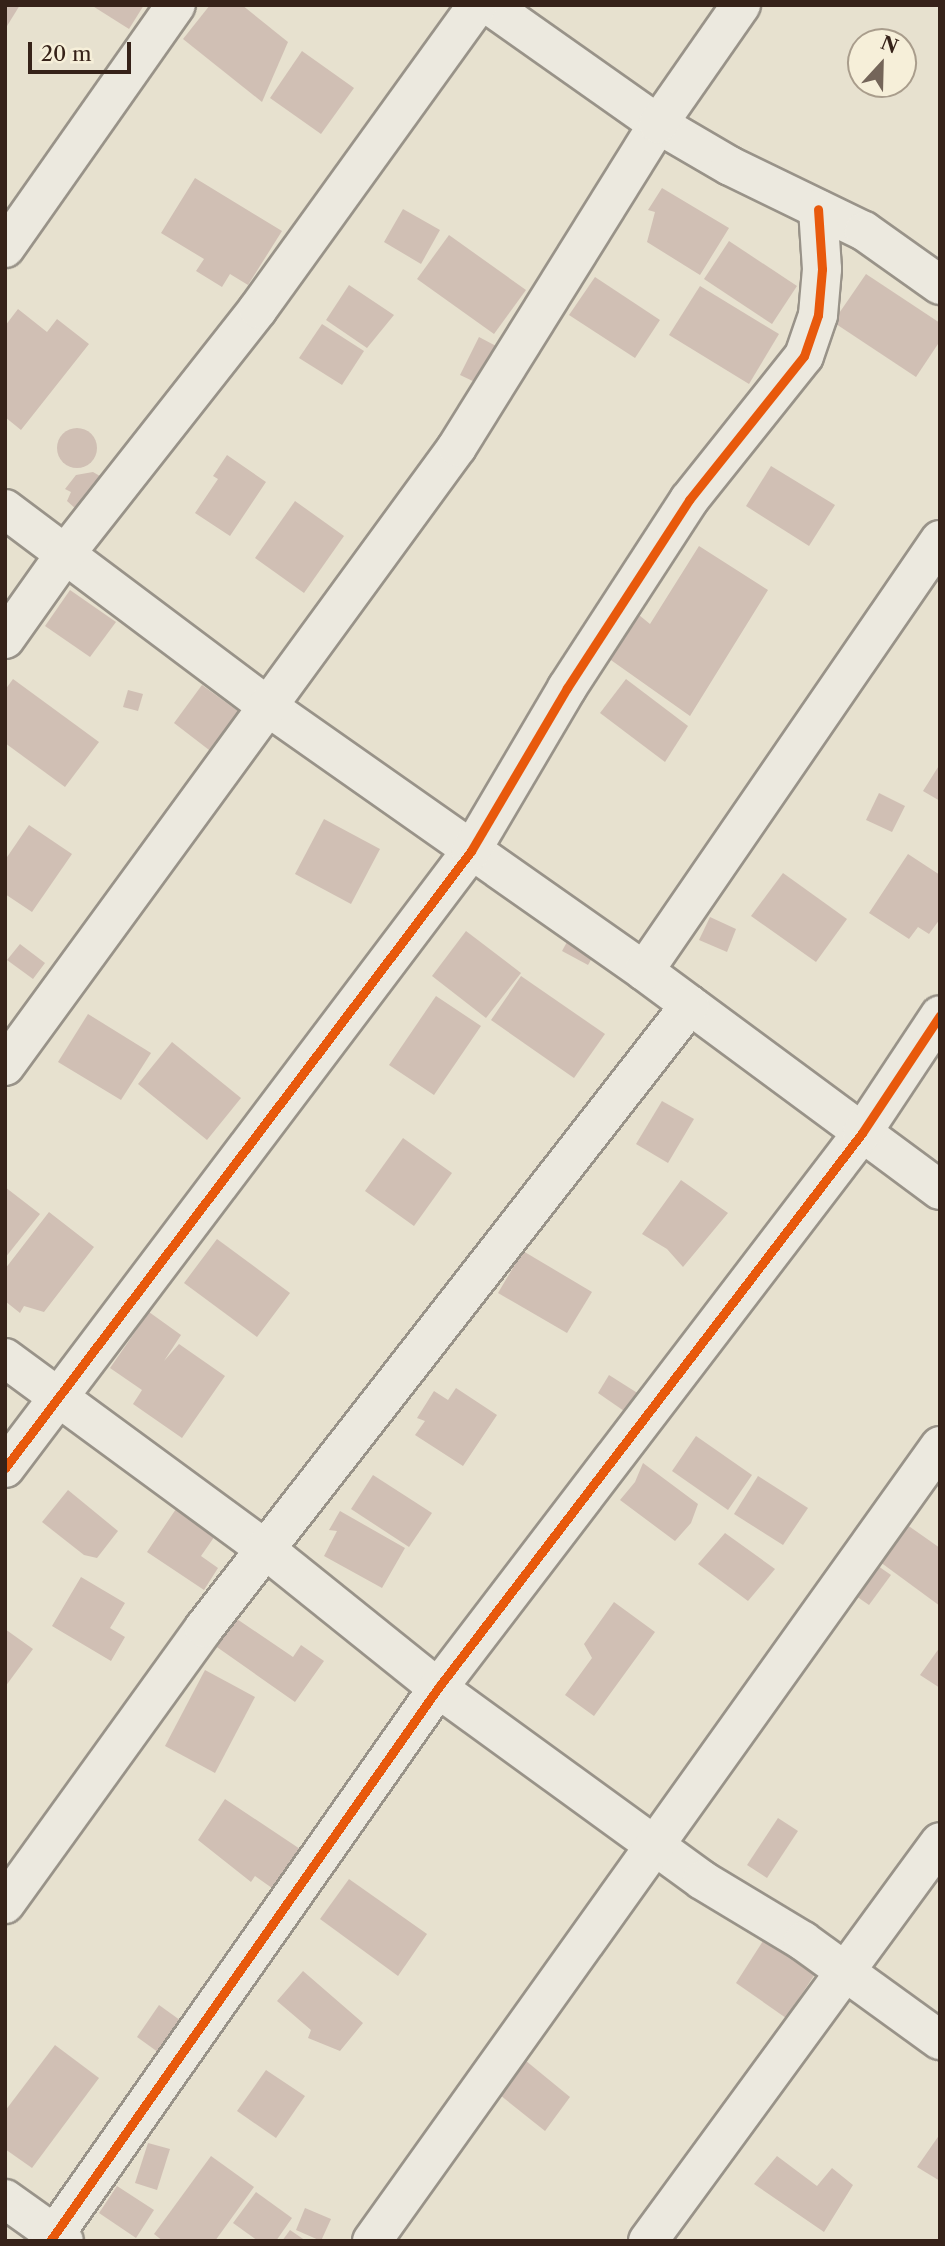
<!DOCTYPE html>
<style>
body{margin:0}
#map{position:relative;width:945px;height:2246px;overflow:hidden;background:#e7e1cf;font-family:"Libre Caslon Text",serif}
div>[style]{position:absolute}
.building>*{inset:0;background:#d0bfb4}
.round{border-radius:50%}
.roads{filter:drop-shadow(2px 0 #999389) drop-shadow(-2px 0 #999389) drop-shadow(0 2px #999389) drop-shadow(0 -2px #999389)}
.minor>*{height:38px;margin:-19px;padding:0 19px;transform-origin:19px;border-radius:19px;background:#ece9df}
.cycleway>*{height:9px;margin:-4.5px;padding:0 4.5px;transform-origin:4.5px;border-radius:4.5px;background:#e8590c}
span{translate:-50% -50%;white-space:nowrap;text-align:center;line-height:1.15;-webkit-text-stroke:7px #f6efd9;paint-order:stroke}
.frame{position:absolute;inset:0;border:7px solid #362219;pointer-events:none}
.north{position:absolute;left:847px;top:28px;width:70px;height:70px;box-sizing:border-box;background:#f6efd9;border:2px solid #a99d8c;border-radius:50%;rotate:22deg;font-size:19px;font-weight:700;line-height:28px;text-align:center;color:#362219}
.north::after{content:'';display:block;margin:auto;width:24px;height:32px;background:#746559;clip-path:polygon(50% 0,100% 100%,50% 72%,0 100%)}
.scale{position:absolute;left:28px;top:42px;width:103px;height:32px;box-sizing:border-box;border:4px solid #362219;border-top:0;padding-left:9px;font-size:21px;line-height:24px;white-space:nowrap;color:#362219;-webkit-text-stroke:5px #f6efd9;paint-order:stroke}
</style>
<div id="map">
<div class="building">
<div style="clip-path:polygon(5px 5px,20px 5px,7px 26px,5px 25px)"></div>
<div style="clip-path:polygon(91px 5px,144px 5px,129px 29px)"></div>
<div style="clip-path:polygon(210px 5px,242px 5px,288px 42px,262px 102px,183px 39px)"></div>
<div style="clip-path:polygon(302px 51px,354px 88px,321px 134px,270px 98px)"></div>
<div style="clip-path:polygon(195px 178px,282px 231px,248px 285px,230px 274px,222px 287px,196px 271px,204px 259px,161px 233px)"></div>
<div style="clip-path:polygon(662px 188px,729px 228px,700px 275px,647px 242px,655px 212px,648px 210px)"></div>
<div style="clip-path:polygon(403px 209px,440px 230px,421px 264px,384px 242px)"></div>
<div style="clip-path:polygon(449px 235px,526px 290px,494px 334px,417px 279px)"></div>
<div style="clip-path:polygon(729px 241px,797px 286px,772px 324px,704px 279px)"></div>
<div style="clip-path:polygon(866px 274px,940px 323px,940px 341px,916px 377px,833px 322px)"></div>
<div style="clip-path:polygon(595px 277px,660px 320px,635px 358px,569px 315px)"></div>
<div style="clip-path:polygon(349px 285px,394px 315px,367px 348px,326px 320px)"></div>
<div style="clip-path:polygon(700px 286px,779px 334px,749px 384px,669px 335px)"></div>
<div style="clip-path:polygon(18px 309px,47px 332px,57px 319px,89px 344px,21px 430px,5px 417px,5px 326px)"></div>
<div style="clip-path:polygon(322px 324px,364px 351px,342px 385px,299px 358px)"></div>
<div style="clip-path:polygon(479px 337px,496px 346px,477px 383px,460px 375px)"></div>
<div class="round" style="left:57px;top:428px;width:40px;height:40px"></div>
<div style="clip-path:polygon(227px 455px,266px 482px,230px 536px,195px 513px,218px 479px,213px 476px)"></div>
<div style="clip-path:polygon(771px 466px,835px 505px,809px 546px,746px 506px)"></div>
<div style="clip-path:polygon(93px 472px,110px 482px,89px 506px,81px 503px,77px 510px,67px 501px,71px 492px,65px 489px,76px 475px)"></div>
<div style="clip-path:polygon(295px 501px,344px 536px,304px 593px,255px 558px)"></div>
<div style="clip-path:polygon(699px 546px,768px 590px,690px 716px,608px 658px,639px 615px,650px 624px)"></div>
<div style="clip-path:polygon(70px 590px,116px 622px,90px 657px,45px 626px)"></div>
<div style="clip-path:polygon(13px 679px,99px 742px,65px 787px,5px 743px,5px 690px)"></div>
<div style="clip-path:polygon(626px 679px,688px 726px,665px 762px,600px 713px)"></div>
<div style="clip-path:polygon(202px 685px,242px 714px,213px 753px,174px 723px)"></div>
<div style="clip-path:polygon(128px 690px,143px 694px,138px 711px,123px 707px)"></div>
<div style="clip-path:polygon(940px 764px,940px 801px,923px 791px)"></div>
<div style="clip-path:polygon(879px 793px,905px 806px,892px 832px,866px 820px)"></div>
<div style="clip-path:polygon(324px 819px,380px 849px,351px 904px,295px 874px)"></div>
<div style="clip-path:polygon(29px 825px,72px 854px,32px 912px,5px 894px,5px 860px)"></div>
<div style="clip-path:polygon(908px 854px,940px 875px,940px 919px,929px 934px,918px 927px,909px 939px,869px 913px)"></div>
<div style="clip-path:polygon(783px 873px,847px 919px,816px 962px,751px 916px)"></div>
<div style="clip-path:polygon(710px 917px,736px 929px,727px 952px,699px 940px)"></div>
<div style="clip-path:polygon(466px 931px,521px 973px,486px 1018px,432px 976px)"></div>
<div style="clip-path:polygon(573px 931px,599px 946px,588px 965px,562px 951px)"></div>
<div style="clip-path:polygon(20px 944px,45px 963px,33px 979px,7px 960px)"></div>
<div style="clip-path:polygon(521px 976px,605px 1034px,574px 1078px,491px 1020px)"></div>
<div style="clip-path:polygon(436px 996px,481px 1026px,434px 1095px,389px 1065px)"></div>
<div style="clip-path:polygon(88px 1014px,151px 1053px,121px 1100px,58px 1062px)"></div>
<div style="clip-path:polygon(172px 1042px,241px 1098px,207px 1140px,138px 1084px)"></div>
<div style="clip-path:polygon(662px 1101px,694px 1119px,668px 1163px,636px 1144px)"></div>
<div style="clip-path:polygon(403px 1138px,452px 1173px,414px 1226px,365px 1191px)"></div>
<div style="clip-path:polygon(681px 1180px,728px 1213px,683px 1267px,667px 1249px,642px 1234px)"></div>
<div style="clip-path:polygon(5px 1187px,40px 1214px,5px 1258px)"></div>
<div style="clip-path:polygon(49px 1212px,94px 1247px,44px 1312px,24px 1306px,20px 1313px,5px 1301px,5px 1269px)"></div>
<div style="clip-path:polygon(217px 1239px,290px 1293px,257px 1337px,184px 1283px)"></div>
<div style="clip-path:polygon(523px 1251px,592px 1292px,567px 1333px,498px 1293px)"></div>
<div style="clip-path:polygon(149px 1312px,181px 1335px,164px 1361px,179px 1344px,225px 1376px,182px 1438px,133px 1404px,142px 1390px,110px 1368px)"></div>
<div style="clip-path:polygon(609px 1375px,639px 1394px,627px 1413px,598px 1393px)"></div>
<div style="clip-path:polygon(456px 1388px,497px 1415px,463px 1466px,415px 1435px,425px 1421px,417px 1418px,434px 1391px,448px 1400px)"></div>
<div style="clip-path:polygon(696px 1436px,752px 1475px,728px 1510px,672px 1471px)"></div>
<div style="clip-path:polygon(643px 1463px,698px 1504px,691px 1523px,675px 1541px,620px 1500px,635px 1482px)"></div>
<div style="clip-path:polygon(373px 1475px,432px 1513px,409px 1547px,351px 1509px)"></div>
<div style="clip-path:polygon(758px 1476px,808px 1508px,783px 1545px,734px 1514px)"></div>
<div style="clip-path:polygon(68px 1490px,118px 1531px,97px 1558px,84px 1555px,42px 1522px)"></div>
<div style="clip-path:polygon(178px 1506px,217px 1533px,201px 1556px,218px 1568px,204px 1590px,147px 1552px)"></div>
<div style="clip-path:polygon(340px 1511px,405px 1548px,382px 1588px,324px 1556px,337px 1531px,329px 1530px)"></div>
<div style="clip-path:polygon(903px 1522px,940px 1548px,940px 1606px,876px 1559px)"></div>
<div style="clip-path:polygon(725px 1533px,775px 1569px,748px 1601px,698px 1564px)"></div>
<div style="clip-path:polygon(868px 1559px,891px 1575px,869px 1605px,846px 1589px)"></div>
<div style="clip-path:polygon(81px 1577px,125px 1603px,110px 1628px,125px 1637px,111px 1661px,52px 1626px)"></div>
<div style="clip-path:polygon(614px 1602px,655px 1632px,594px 1716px,565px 1695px,592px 1658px,584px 1644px)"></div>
<div style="clip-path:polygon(234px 1617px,293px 1657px,301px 1645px,324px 1661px,295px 1702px,214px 1645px)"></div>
<div style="clip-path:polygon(5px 1629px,33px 1649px,5px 1687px)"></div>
<div style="clip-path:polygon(940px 1647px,940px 1688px,920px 1675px)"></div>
<div style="clip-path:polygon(205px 1670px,255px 1697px,215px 1773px,165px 1746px)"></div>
<div style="clip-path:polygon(225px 1799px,306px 1853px,279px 1893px,255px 1876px,251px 1882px,198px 1840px)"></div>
<div style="clip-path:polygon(778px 1818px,798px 1831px,767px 1878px,747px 1865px)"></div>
<div style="clip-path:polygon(349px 1879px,427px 1934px,398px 1976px,320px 1919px)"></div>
<div style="clip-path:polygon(763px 1941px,815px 1974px,786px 2018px,736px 1983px)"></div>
<div style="clip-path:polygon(303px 1971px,363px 2023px,340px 2051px,308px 2038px,311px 2030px,277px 2001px)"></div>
<div style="clip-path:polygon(159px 2005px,191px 2028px,169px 2060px,137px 2037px)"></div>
<div style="clip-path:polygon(55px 2045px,99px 2078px,32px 2168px,5px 2149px,5px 2111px)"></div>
<div style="clip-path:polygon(520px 2056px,570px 2097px,545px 2131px,495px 2091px)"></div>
<div style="clip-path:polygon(266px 2070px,305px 2096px,276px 2138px,237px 2111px)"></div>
<div style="clip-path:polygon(940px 2134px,940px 2181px,917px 2167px)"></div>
<div style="clip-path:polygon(148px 2143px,170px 2149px,157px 2190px,135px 2183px)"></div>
<div style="clip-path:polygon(211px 2156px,254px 2187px,215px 2241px,163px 2241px,154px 2234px)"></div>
<div style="clip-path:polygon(777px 2156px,817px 2186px,832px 2168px,853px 2185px,824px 2232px,754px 2184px)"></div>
<div style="clip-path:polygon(117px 2186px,154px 2210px,136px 2238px,99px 2213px)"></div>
<div style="clip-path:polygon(256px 2192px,292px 2218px,276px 2241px,258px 2241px,233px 2223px)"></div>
<div style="clip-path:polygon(305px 2208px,331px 2219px,321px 2241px,296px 2230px)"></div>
<div style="clip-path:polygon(290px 2230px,306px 2241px,282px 2241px)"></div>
</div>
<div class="roads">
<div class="minor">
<div style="left:489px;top:5px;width:207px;rotate:35.2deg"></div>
<div style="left:658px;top:124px;width:83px;rotate:30.3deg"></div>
<div style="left:730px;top:166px;width:149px;rotate:25.9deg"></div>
<div style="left:864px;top:231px;width:93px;rotate:35.4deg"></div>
<div style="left:5px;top:248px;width:297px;rotate:-54.9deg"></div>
<div style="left:5px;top:509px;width:328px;rotate:36.9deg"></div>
<div style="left:267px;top:706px;width:461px;rotate:35.1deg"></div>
<div style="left:644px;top:971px;width:368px;rotate:36.5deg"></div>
<div style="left:5px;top:639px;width:105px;rotate:-54.7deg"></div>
<div style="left:66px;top:553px;width:310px;rotate:-51.8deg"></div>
<div style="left:258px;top:309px;width:375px;rotate:-54.2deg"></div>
<div style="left:644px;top:971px;width:523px;rotate:-55.52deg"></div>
<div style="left:5px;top:1066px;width:766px;rotate:-53.86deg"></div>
<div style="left:457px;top:447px;width:380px;rotate:-58.1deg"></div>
<div style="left:658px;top:124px;width:145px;rotate:-55.1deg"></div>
<div style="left:5px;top:1358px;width:323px;rotate:36.3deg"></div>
<div style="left:265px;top:1549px;width:222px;rotate:38.8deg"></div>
<div style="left:438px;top:1688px;width:326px;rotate:36deg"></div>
<div style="left:702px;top:1880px;width:118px;rotate:31.1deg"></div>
<div style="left:803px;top:1941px;width:169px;rotate:35.9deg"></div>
<div style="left:5px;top:1468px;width:773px;rotate:-52.94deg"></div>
<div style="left:471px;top:851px;width:189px;rotate:-59.5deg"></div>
<div style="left:567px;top:688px;width:224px;rotate:-57deg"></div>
<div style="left:689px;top:500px;width:184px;rotate:-51.4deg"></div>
<div style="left:804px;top:356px;width:43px;rotate:-71.1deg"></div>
<div style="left:818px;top:315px;width:46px;rotate:-85deg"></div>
<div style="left:822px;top:269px;width:60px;rotate:-93.8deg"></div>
<div style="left:5px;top:1904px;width:340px;rotate:-54.2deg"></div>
<div style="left:204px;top:1628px;width:790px;rotate:-52.04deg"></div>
<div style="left:5px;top:2199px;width:72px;rotate:35.4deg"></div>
<div style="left:50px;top:2241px;width:676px;rotate:-54.95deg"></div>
<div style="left:438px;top:1688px;width:698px;rotate:-52.62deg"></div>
<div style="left:862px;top:1133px;width:141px;rotate:-56.5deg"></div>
<div style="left:372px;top:2241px;width:977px;rotate:-54.46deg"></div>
<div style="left:648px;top:2241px;width:494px;rotate:-53.8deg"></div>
</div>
</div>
<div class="cycleway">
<div style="left:5px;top:1468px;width:773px;rotate:-52.94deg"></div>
<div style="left:471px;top:851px;width:189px;rotate:-59.5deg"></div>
<div style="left:567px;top:688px;width:224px;rotate:-57deg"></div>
<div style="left:689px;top:500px;width:184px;rotate:-51.4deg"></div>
<div style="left:804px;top:356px;width:43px;rotate:-71.1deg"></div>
<div style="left:818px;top:315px;width:46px;rotate:-85deg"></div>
<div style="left:822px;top:269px;width:60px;rotate:-93.8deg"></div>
<div style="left:50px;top:2241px;width:676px;rotate:-54.95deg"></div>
<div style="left:438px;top:1688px;width:698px;rotate:-52.62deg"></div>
<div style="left:862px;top:1133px;width:141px;rotate:-56.5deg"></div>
</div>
<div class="frame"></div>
<div class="north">N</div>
<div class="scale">20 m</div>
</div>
